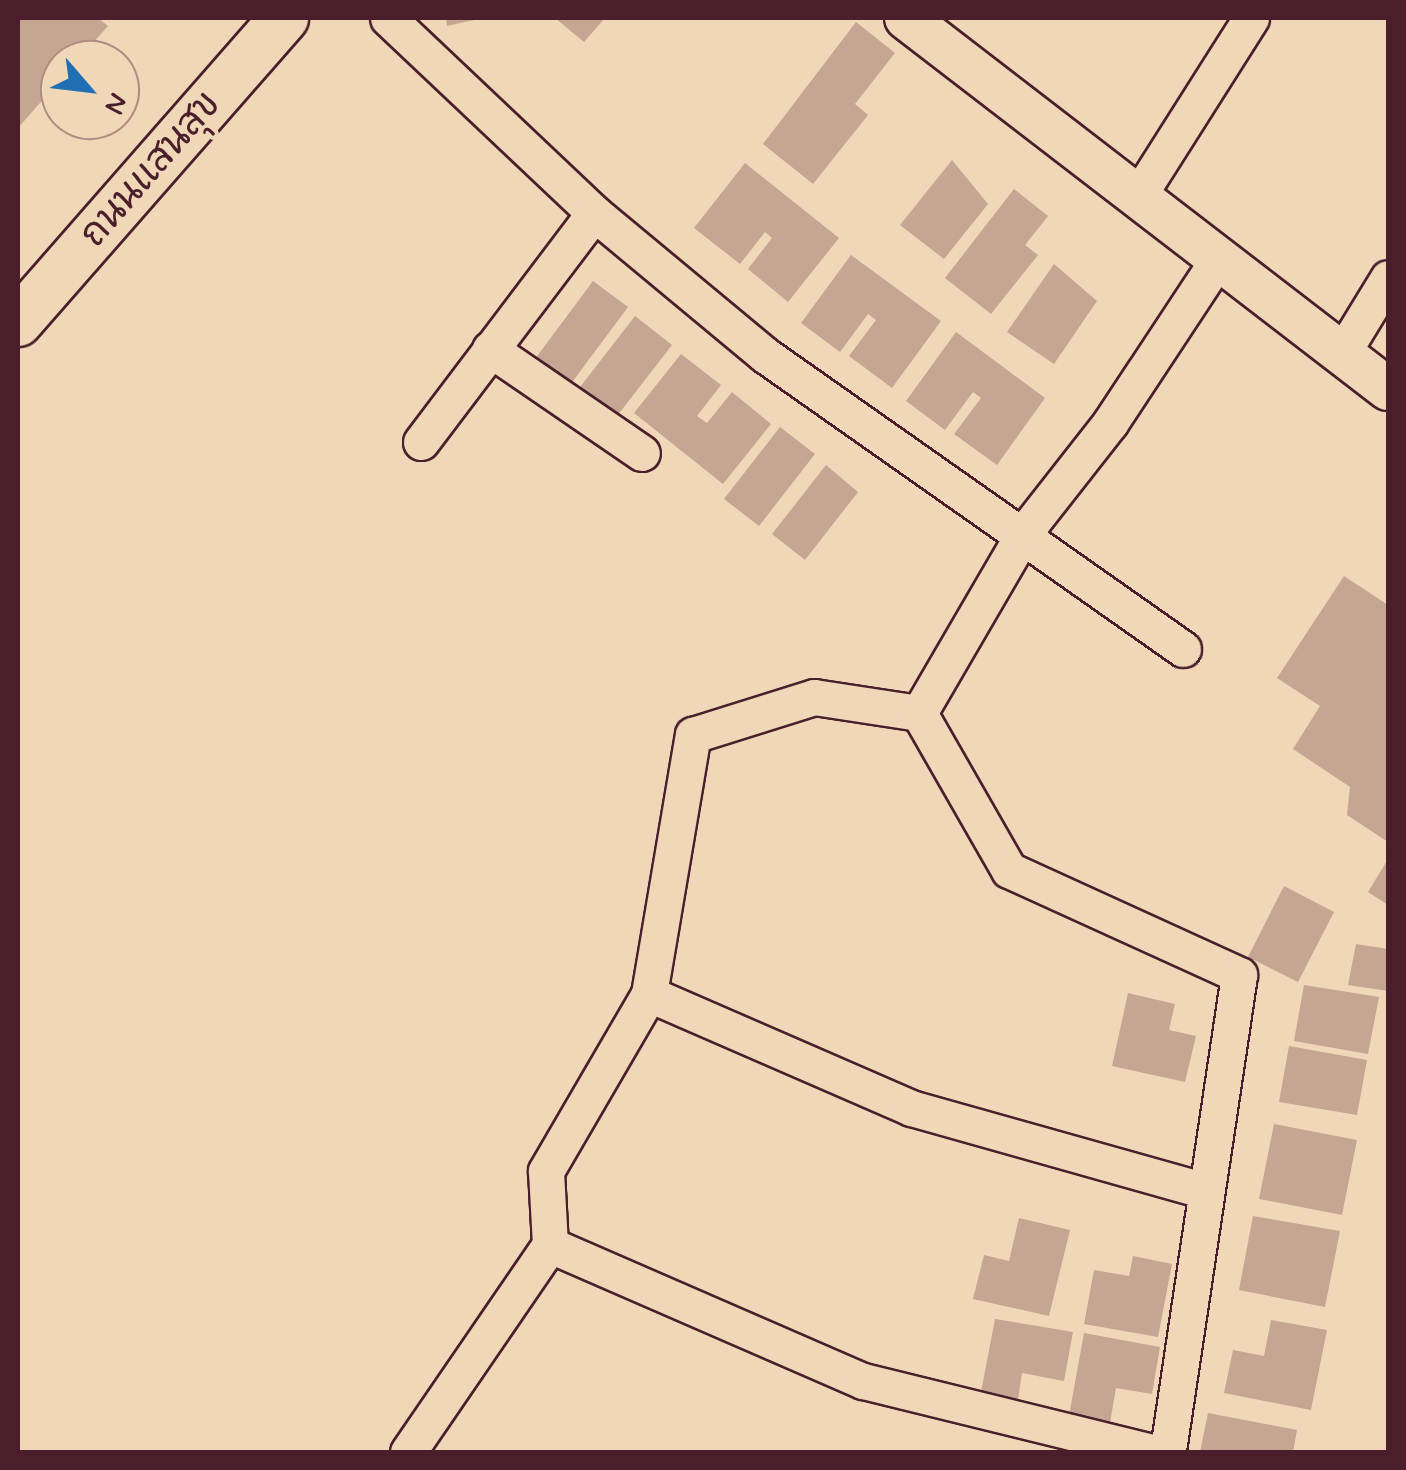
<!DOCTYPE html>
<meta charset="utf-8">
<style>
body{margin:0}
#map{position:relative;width:1406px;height:1470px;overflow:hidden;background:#f0d7b8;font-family:Mynerve,"Playpen Sans Thai",sans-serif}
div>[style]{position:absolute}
.building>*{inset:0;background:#c4a693}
.roads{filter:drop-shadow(2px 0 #4a1f2b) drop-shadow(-2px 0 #4a1f2b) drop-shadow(0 2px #4a1f2b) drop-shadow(0 -2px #4a1f2b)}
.minor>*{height:35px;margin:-17.5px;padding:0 17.5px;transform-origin:17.5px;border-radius:17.5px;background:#f0d7b8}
.tertiary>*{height:42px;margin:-21px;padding:0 21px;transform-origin:21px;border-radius:21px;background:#f0d7b8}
.secondary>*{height:48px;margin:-24px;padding:0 24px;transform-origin:24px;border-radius:24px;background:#f0d7b8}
span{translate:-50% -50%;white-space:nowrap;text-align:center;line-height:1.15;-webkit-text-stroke:8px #f0d7b8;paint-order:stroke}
.street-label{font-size:38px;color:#4a1f2b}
.frame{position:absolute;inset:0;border:20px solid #4a1f2b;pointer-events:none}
.north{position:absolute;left:40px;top:40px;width:100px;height:100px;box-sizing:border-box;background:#f0d7b8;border:2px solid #ae8d80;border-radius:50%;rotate:118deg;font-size:28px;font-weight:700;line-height:40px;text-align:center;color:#4a1f2b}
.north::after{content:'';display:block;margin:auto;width:35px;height:45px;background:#1f6fb2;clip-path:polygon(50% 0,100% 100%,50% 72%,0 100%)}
</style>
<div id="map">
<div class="building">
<div style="clip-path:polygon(18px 18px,98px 18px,108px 26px,78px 60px,60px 60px,60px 80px,18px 128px)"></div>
<div style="clip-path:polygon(446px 18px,478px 18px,479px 19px,447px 26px)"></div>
<div style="clip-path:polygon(555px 18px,605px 18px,584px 42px)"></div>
<div style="clip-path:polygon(856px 22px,895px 53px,855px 104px,868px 115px,813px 184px,763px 144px)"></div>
<div style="clip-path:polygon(952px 160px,988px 204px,944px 259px,900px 225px)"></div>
<div style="clip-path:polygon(745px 163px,839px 238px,788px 302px,748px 269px,772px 238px,765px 232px,740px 264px,694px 228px)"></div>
<div style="clip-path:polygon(1014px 189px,1048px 216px,1025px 245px,1038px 255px,991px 314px,945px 278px)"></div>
<div style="clip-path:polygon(851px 255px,941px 321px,892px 388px,849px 356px,876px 320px,868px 314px,840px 352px,801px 323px)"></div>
<div style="clip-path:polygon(1054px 264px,1097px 301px,1054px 364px,1007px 332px)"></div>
<div style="clip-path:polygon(593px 281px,628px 307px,570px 385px,535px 359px)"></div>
<div style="clip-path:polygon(635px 316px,672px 345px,614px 420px,577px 391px)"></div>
<div style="clip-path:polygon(956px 332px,1045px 398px,997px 465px,954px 434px,981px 398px,973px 392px,945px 430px,906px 401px)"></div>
<div style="clip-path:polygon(681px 354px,721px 385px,697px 416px,707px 423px,732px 392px,771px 424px,723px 484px,634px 413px)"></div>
<div style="clip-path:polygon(780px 427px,815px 454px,759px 526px,724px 499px)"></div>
<div style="clip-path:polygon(826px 465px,858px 492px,805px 560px,772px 534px)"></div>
<div style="clip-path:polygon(1344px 576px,1388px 605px,1388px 842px,1347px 815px,1350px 787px,1293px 749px,1320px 706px,1277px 678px)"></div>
<div style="clip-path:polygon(1388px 859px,1388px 905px,1368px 892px)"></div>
<div style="clip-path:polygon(1284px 886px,1334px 912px,1298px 982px,1248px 957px)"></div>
<div style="clip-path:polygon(1356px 944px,1388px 949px,1388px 991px,1348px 985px)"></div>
<div style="clip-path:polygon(1304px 985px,1379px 997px,1368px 1054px,1294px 1041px)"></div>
<div style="clip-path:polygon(1128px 993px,1175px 1004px,1169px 1030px,1196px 1036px,1185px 1082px,1112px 1066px)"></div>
<div style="clip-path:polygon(1289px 1046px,1367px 1060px,1357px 1115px,1279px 1102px)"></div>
<div style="clip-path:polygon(1274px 1124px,1357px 1140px,1342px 1215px,1259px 1199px)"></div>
<div style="clip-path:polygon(1253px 1216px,1340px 1231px,1325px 1307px,1239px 1290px)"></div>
<div style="clip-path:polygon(1019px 1218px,1070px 1230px,1049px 1316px,973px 1299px,984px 1255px,1009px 1261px)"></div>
<div style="clip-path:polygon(1133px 1256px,1172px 1264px,1158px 1337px,1084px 1324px,1094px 1270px,1129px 1276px)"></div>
<div style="clip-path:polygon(995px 1319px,1073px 1332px,1064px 1381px,1022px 1373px,1018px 1399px,981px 1392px)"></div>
<div style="clip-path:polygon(1271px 1320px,1327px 1330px,1311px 1410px,1224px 1393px,1233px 1350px,1264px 1356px)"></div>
<div style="clip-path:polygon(1084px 1333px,1160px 1347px,1152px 1394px,1116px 1388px,1109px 1428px,1068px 1421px)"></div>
<div style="clip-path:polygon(1208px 1413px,1297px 1430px,1293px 1452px,1200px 1452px)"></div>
</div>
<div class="roads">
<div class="minor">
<div style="left:388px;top:18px;width:284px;rotate:43.4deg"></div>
<div style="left:594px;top:213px;width:222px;rotate:39.7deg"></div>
<div style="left:765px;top:355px;width:511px;rotate:35.12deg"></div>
<div style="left:1140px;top:193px;width:207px;rotate:-57.6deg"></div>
<div style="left:490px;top:349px;width:184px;rotate:34.4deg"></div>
<div style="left:1341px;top:355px;width:90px;rotate:-58.6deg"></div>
<div style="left:421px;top:442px;width:287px;rotate:-52.9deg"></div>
<div style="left:919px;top:713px;width:181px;rotate:60.2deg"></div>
<div style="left:1009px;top:870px;width:253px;rotate:24.5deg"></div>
<div style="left:1239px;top:975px;width:482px;rotate:98.5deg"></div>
<div style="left:649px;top:994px;width:286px;rotate:23.5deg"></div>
<div style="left:911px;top:1108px;width:306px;rotate:15.7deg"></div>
<div style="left:550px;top:1245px;width:341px;rotate:23.5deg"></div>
<div style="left:863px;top:1381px;width:297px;rotate:13.8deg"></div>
<div style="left:408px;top:1452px;width:251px;rotate:-55.6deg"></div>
<div style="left:550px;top:1245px;width:74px;rotate:-93.1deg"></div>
<div style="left:546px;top:1171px;width:205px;rotate:-59.8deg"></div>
<div style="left:649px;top:994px;width:263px;rotate:-80.4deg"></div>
<div style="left:693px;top:735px;width:127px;rotate:-17.4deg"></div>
<div style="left:814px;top:697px;width:106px;rotate:8.7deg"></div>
<div style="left:919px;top:713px;width:207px;rotate:-59.8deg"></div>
<div style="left:1023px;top:534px;width:141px;rotate:-51.9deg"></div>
<div style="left:1110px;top:423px;width:200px;rotate:-56.6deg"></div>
</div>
<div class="tertiary">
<div style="left:906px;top:18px;width:608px;rotate:37.59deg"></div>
</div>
<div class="secondary">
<div style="left:18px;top:322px;width:404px;rotate:-48.8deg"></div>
</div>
</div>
<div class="street-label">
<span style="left:151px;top:170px;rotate:-49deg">ถนนแสนสุข</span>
</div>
<div class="frame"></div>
<div class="north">N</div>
</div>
